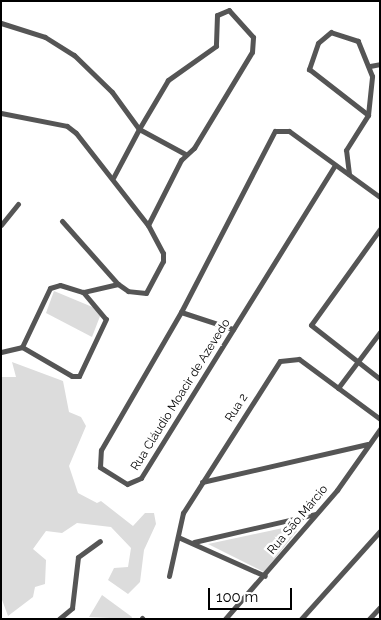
<!DOCTYPE html>
<meta charset="utf-8">
<style>
body{margin:0}
#map{position:relative;width:381px;height:620px;overflow:hidden;background:#fff;font-family:Raleway,sans-serif}
div>[style]{position:absolute}
.green>*{inset:0;background:#dcdcdc}
.street>*{height:5px;margin:-2.5px;padding:0 2.5px;transform-origin:2.5px;border-radius:2.5px;background:#555}
span{translate:-50% -50%;white-space:nowrap;text-align:center;line-height:1.15;-webkit-text-stroke:5px #fff;paint-order:stroke}
.street-label{font-size:12px;color:#000}
.frame{position:absolute;inset:0;border:2px solid #000;pointer-events:none}
.scale{position:absolute;left:208px;top:588px;width:84px;height:22px;box-sizing:border-box;border:2px solid #000;border-top:0;padding-left:6px;font-size:15px;line-height:18px;white-space:nowrap;color:#000;-webkit-text-stroke:4px #fff;paint-order:stroke}
</style>
<div id="map">
<div class="green">
<div style="clip-path:polygon(54px 291px,102px 311px,92px 337px,46px 313px)"></div>
<div style="clip-path:polygon(12px 362px,63px 381px,69px 412px,81px 417px,86px 426px,69px 466px,78px 493px,97px 503px,101px 501px,133px 526px,145px 513px,154px 513px,156px 524px,144px 550px,140px 582px,128px 594px,108px 580px,114px 568px,128px 567px,131px 548px,111px 527px,77px 523px,62px 533px,46px 531px,33px 549px,46px 560px,45px 584px,35px 587px,33px 597px,8px 616px,1px 597px,1px 377px,16px 377px)"></div>
<div style="clip-path:polygon(297px 525px,297px 531px,264px 572px,208px 544px)"></div>
<div style="clip-path:polygon(102px 595px,132px 617px,131px 619px,89px 617px)"></div>
</div>
<div class="street">
<div style="left:1px;top:23px;width:46px;rotate:17.7deg"></div>
<div style="left:45px;top:37px;width:34px;rotate:32deg"></div>
<div style="left:74px;top:55px;width:53px;rotate:44.2deg"></div>
<div style="left:112px;top:92px;width:46px;rotate:53.9deg"></div>
<div style="left:139px;top:129px;width:55px;rotate:118deg"></div>
<div style="left:370px;top:66px;width:10px;rotate:-11deg"></div>
<div style="left:1px;top:113px;width:67px;rotate:11.1deg"></div>
<div style="left:67px;top:126px;width:11px;rotate:38deg"></div>
<div style="left:76px;top:133px;width:117px;rotate:52deg"></div>
<div style="left:148px;top:225px;width:32px;rotate:62deg"></div>
<div style="left:163px;top:253px;width:8px;rotate:90deg"></div>
<div style="left:163px;top:261px;width:36px;rotate:118deg"></div>
<div style="left:146px;top:293px;width:18px;rotate:-174deg"></div>
<div style="left:128px;top:291px;width:12px;rotate:-145deg"></div>
<div style="left:118px;top:284px;width:36px;rotate:167deg"></div>
<div style="left:83px;top:292px;width:35px;rotate:50deg"></div>
<div style="left:106px;top:319px;width:63px;rotate:115.3deg"></div>
<div style="left:79px;top:376px;width:7px;rotate:180deg"></div>
<div style="left:72px;top:376px;width:58px;rotate:-149.9deg"></div>
<div style="left:335px;top:165px;width:368px;rotate:121.8deg"></div>
<div style="left:141px;top:478px;width:15px;rotate:157deg"></div>
<div style="left:127px;top:484px;width:32px;rotate:-148deg"></div>
<div style="left:100px;top:467px;width:17px;rotate:-87deg"></div>
<div style="left:101px;top:450px;width:160px;rotate:-59.9deg"></div>
<div style="left:181px;top:312px;width:204px;rotate:-62.6deg"></div>
<div style="left:275px;top:131px;width:14px"></div>
<div style="left:289px;top:131px;width:112px;rotate:36deg"></div>
<div style="left:349px;top:174px;width:24px;rotate:-97deg"></div>
<div style="left:346px;top:150px;width:41px;rotate:-57.8deg"></div>
<div style="left:368px;top:115px;width:39px;rotate:-84deg"></div>
<div style="left:372px;top:76px;width:38px;rotate:-112deg"></div>
<div style="left:358px;top:41px;width:28px;rotate:-162deg"></div>
<div style="left:331px;top:32px;width:17px;rotate:140deg"></div>
<div style="left:318px;top:43px;width:28px;rotate:109deg"></div>
<div style="left:309px;top:69px;width:75px;rotate:37.9deg"></div>
<div style="left:62px;top:221px;width:84px;rotate:48.4deg"></div>
<div style="left:1px;top:225px;width:27px;rotate:-51deg"></div>
<div style="left:148px;top:225px;width:73px;rotate:-63.1deg"></div>
<div style="left:181px;top:160px;width:18px;rotate:-43deg"></div>
<div style="left:194px;top:148px;width:112px;rotate:-58.9deg"></div>
<div style="left:252px;top:52px;width:15px;rotate:-86deg"></div>
<div style="left:253px;top:37px;width:36px;rotate:-132deg"></div>
<div style="left:229px;top:10px;width:13px;rotate:157deg"></div>
<div style="left:217px;top:15px;width:31px;rotate:92deg"></div>
<div style="left:216px;top:46px;width:59px;rotate:144.7deg"></div>
<div style="left:168px;top:80px;width:57px;rotate:120.6deg"></div>
<div style="left:139px;top:129px;width:52px;rotate:28.5deg"></div>
<div style="left:380px;top:229px;width:118px;rotate:125.7deg"></div>
<div style="left:311px;top:325px;width:88px;rotate:38deg"></div>
<div style="left:181px;top:312px;width:55px;rotate:18.1deg"></div>
<div style="left:1px;top:352px;width:22px;rotate:-13deg"></div>
<div style="left:22px;top:347px;width:65px;rotate:-64.6deg"></div>
<div style="left:50px;top:288px;width:10px;rotate:-17deg"></div>
<div style="left:60px;top:285px;width:24px;rotate:17deg"></div>
<div style="left:338px;top:388px;width:70px;rotate:-53.1deg"></div>
<div style="left:202px;top:482px;width:170px;rotate:-12.9deg"></div>
<div style="left:178px;top:537px;width:95px;rotate:24.1deg"></div>
<div style="left:194px;top:542px;width:124px;rotate:-13deg"></div>
<div style="left:169px;top:576px;width:65px;rotate:-77.5deg"></div>
<div style="left:183px;top:513px;width:180px;rotate:-57.5deg"></div>
<div style="left:280px;top:361px;width:19px;rotate:-6deg"></div>
<div style="left:299px;top:359px;width:101px;rotate:36.5deg"></div>
<div style="left:142px;top:618px;width:1px;rotate:45deg"></div>
<div style="left:59px;top:619px;width:17px;rotate:-40deg"></div>
<div style="left:72px;top:608px;width:51px;rotate:-83.3deg"></div>
<div style="left:78px;top:557px;width:27px;rotate:-36deg"></div>
<div style="left:225px;top:619px;width:171px;rotate:-49deg"></div>
<div style="left:337px;top:490px;width:75px;rotate:-54.8deg"></div>
<div style="left:301px;top:619px;width:118px;rotate:-48.1deg"></div>
<div style="left:369px;top:619px;width:16px;rotate:-47deg"></div>
</div>
<div class="street-label">
<span style="left:181px;top:395px;rotate:-58deg">Rua Cláudio Moacir de Azevedo</span>
<span style="left:237px;top:408px;rotate:-57deg">Rua 2</span>
<span style="left:298px;top:520px;rotate:-50deg">Rua São Márcio</span>
</div>
<div class="frame"></div>
<div class="scale">100 m</div>
</div>
